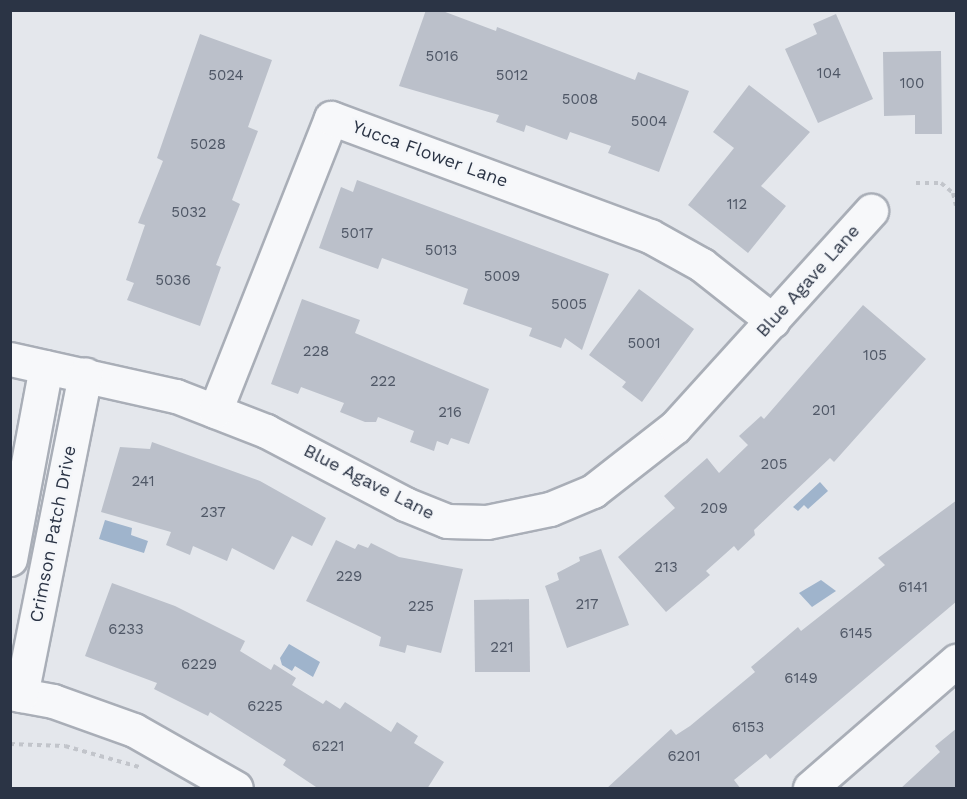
<!DOCTYPE html>
<style>
body{margin:0}
#map{position:relative;width:967px;height:799px;overflow:hidden;background:#e4e7ec;font-family:"Work Sans",sans-serif}
div>[style]{position:absolute}
.water>*{inset:0;background:#9fb4cc}
.building>*{inset:0;background:#bbc0ca}
.path>*{height:4px;margin-top:-2px;transform-origin:0;background:repeating-linear-gradient(90deg,#c2c5cb 0 4.5px,transparent 0 9px)}
.roads{filter:drop-shadow(2px 0 #a9aeb7) drop-shadow(-2px 0 #a9aeb7) drop-shadow(0 2px #a9aeb7) drop-shadow(0 -2px #a9aeb7)}
.minor>*{height:33px;margin:-16.5px;padding:0 16.5px;transform-origin:16.5px;border-radius:16.5px;background:#f7f8fa}
span{translate:-50% -50%;white-space:nowrap;text-align:center;line-height:1.15;-webkit-text-stroke:4.5px #f4f6f9;paint-order:stroke}
.number-label{font-size:15px;color:#4f5766}
.number-label span{-webkit-text-stroke-width:0}
.street-label{font-size:18px;color:#2b3445}
.frame{position:absolute;inset:0;border:12px solid #2b3445;pointer-events:none}
</style>
<div id="map">
<div class="water">
<div style="clip-path:polygon(820px 482px,828px 491px,808px 509px,804px 505px,798px 511px,793px 507px)"></div>
<div style="clip-path:polygon(105px 520px,132px 528px,131px 535px,148px 541px,144px 553px,99px 539px)"></div>
<div style="clip-path:polygon(821px 580px,836px 591px,812px 607px,799px 593px)"></div>
<div style="clip-path:polygon(289px 644px,320px 662px,313px 677px,295px 666px,292px 671px,282px 665px,280px 658px)"></div>
</div>
<div class="building">
<div style="clip-path:polygon(426px 10px,440px 10px,496px 31px,497px 27px,635px 80px,638px 72px,689px 91px,659px 172px,608px 153px,611px 146px,570px 132px,567px 140px,526px 125px,524px 132px,496px 122px,499px 115px,399px 86px)"></div>
<div style="clip-path:polygon(836px 14px,873px 99px,818px 123px,785px 49px,817px 34px,813px 24px)"></div>
<div style="clip-path:polygon(200px 34px,272px 60px,248px 127px,258px 131px,232px 200px,240px 204px,216px 265px,221px 267px,200px 326px,127px 300px,134px 283px,126px 280px,145px 225px,138px 223px,163px 161px,157px 158px)"></div>
<div style="clip-path:polygon(941px 51px,942px 134px,915px 134px,915px 115px,884px 116px,883px 52px)"></div>
<div style="clip-path:polygon(749px 85px,810px 132px,761px 186px,786px 206px,748px 253px,688px 205px,734px 148px,713px 132px)"></div>
<div style="clip-path:polygon(357px 180px,609px 274px,582px 350px,565px 338px,561px 348px,529px 336px,532px 328px,463px 304px,468px 289px,382px 258px,378px 269px,319px 248px,341px 187px,353px 192px)"></div>
<div style="clip-path:polygon(639px 289px,694px 329px,642px 402px,622px 387px,626px 382px,589px 355px)"></div>
<div style="clip-path:polygon(302px 299px,360px 320px,355px 333px,489px 389px,469px 444px,451px 438px,448px 445px,437px 441px,434px 451px,410px 442px,414px 431px,378px 417px,376px 422px,365px 422px,340px 412px,344px 403px,301px 387px,298px 394px,271px 384px)"></div>
<div style="clip-path:polygon(863px 305px,926px 359px,834px 462px,830px 458px,754px 530px,755px 535px,738px 551px,734px 546px,706px 571px,710px 575px,666px 612px,618px 557px,675px 508px,664px 496px,707px 458px,719px 473px,748px 445px,739px 436px,761px 416px,764px 419px)"></div>
<div style="clip-path:polygon(152px 442px,260px 481px,326px 518px,312px 546px,292px 536px,274px 570px,232px 548px,227px 561px,193px 546px,190px 555px,166px 545px,171px 532px,101px 512px,120px 447px,150px 449px)"></div>
<div style="clip-path:polygon(957px 500px,957px 601px,770px 759px,766px 754px,734px 780px,741px 789px,606px 789px,671px 729px,676px 735px,690px 726px,755px 672px,751px 667px,798px 627px,801px 631px,885px 565px,878px 558px)"></div>
<div style="clip-path:polygon(336px 540px,355px 549px,358px 544px,368px 548px,371px 543px,399px 557px,463px 569px,441px 653px,407px 645px,405px 653px,379px 646px,381px 637px,306px 601px)"></div>
<div style="clip-path:polygon(601px 549px,629px 625px,567px 648px,545px 586px,559px 580px,557px 573px,580px 561px,579px 557px)"></div>
<div style="clip-path:polygon(112px 583px,175px 606px,245px 641px,240px 651px,271px 670px,274px 664px,296px 678px,292px 685px,323px 704px,326px 700px,340px 709px,345px 702px,391px 732px,397px 722px,418px 736px,414px 743px,444px 762px,427px 789px,319px 789px,283px 765px,286px 760px,210px 712px,208px 716px,154px 689px,157px 683px,85px 656px)"></div>
<div style="clip-path:polygon(529px 599px,530px 672px,475px 672px,474px 600px)"></div>
<div style="clip-path:polygon(957px 728px,957px 789px,900px 789px,940px 752px,935px 746px)"></div>
</div>
<div class="path">
<div style="left:916px;top:183px;width:25px"></div>
<div style="left:941px;top:183px;width:16px;rotate:40deg"></div>
<div style="left:953px;top:193px;width:13px;rotate:77deg"></div>
<div style="left:10px;top:744px;width:55px;rotate:2.1deg"></div>
<div style="left:65px;top:746px;width:77px;rotate:15.8deg"></div>
</div>
<div class="roads">
<div class="minor">
<div style="left:10px;top:359px;width:170px;rotate:12.6deg"></div>
<div style="left:176px;top:396px;width:97px;rotate:21.3deg"></div>
<div style="left:266px;top:431px;width:157px;rotate:27.7deg"></div>
<div style="left:405px;top:504px;width:45px;rotate:22deg"></div>
<div style="left:447px;top:521px;width:40px;rotate:1.4deg"></div>
<div style="left:487px;top:522px;width:64px;rotate:-11.7deg"></div>
<div style="left:550px;top:509px;width:47px;rotate:-22.7deg"></div>
<div style="left:593px;top:491px;width:104px;rotate:-38deg"></div>
<div style="left:675px;top:427px;width:292px;rotate:-47.8deg"></div>
<div style="left:215px;top:411px;width:315px;rotate:-68.4deg"></div>
<div style="left:331px;top:118px;width:340px;rotate:20.3deg"></div>
<div style="left:650px;top:236px;width:60px;rotate:29.1deg"></div>
<div style="left:702px;top:265px;width:90px;rotate:38.3deg"></div>
<div style="left:10px;top:559px;width:195px;rotate:-79.4deg"></div>
<div style="left:10px;top:693px;width:44px;rotate:10.5deg"></div>
<div style="left:53px;top:701px;width:86px;rotate:19.7deg"></div>
<div style="left:134px;top:730px;width:117px;rotate:29.6deg"></div>
<div style="left:21px;top:695px;width:327px;rotate:-78.7deg"></div>
<div style="left:810px;top:788px;width:194px;rotate:-41deg"></div>
</div>
</div>
<div class="number-label">
<span style="left:442px;top:57px">5016</span>
<span style="left:829px;top:74px">104</span>
<span style="left:226px;top:76px">5024</span>
<span style="left:512px;top:76px">5012</span>
<span style="left:912px;top:84px">100</span>
<span style="left:580px;top:100px">5008</span>
<span style="left:649px;top:122px">5004</span>
<span style="left:208px;top:145px">5028</span>
<span style="left:737px;top:205px">112</span>
<span style="left:189px;top:213px">5032</span>
<span style="left:357px;top:234px">5017</span>
<span style="left:441px;top:251px">5013</span>
<span style="left:502px;top:277px">5009</span>
<span style="left:173px;top:281px">5036</span>
<span style="left:569px;top:305px">5005</span>
<span style="left:644px;top:344px">5001</span>
<span style="left:316px;top:352px">228</span>
<span style="left:875px;top:356px">105</span>
<span style="left:383px;top:382px">222</span>
<span style="left:824px;top:411px">201</span>
<span style="left:450px;top:413px">216</span>
<span style="left:774px;top:465px">205</span>
<span style="left:143px;top:482px">241</span>
<span style="left:714px;top:509px">209</span>
<span style="left:213px;top:513px">237</span>
<span style="left:666px;top:568px">213</span>
<span style="left:349px;top:577px">229</span>
<span style="left:913px;top:588px">6141</span>
<span style="left:587px;top:605px">217</span>
<span style="left:421px;top:607px">225</span>
<span style="left:126px;top:630px">6233</span>
<span style="left:856px;top:634px">6145</span>
<span style="left:502px;top:648px">221</span>
<span style="left:199px;top:665px">6229</span>
<span style="left:801px;top:679px">6149</span>
<span style="left:265px;top:707px">6225</span>
<span style="left:748px;top:728px">6153</span>
<span style="left:328px;top:747px">6221</span>
<span style="left:684px;top:757px">6201</span>
</div>
<div class="street-label">
<span style="left:430px;top:154px;rotate:20deg">Yucca Flower Lane</span>
<span style="left:808px;top:281px;rotate:-48deg">Blue Agave Lane</span>
<span style="left:369px;top:482px;rotate:27deg">Blue Agave Lane</span>
<span style="left:53px;top:534px;rotate:-79deg">Crimson Patch Drive</span>
</div>
<div class="frame"></div>
</div>
